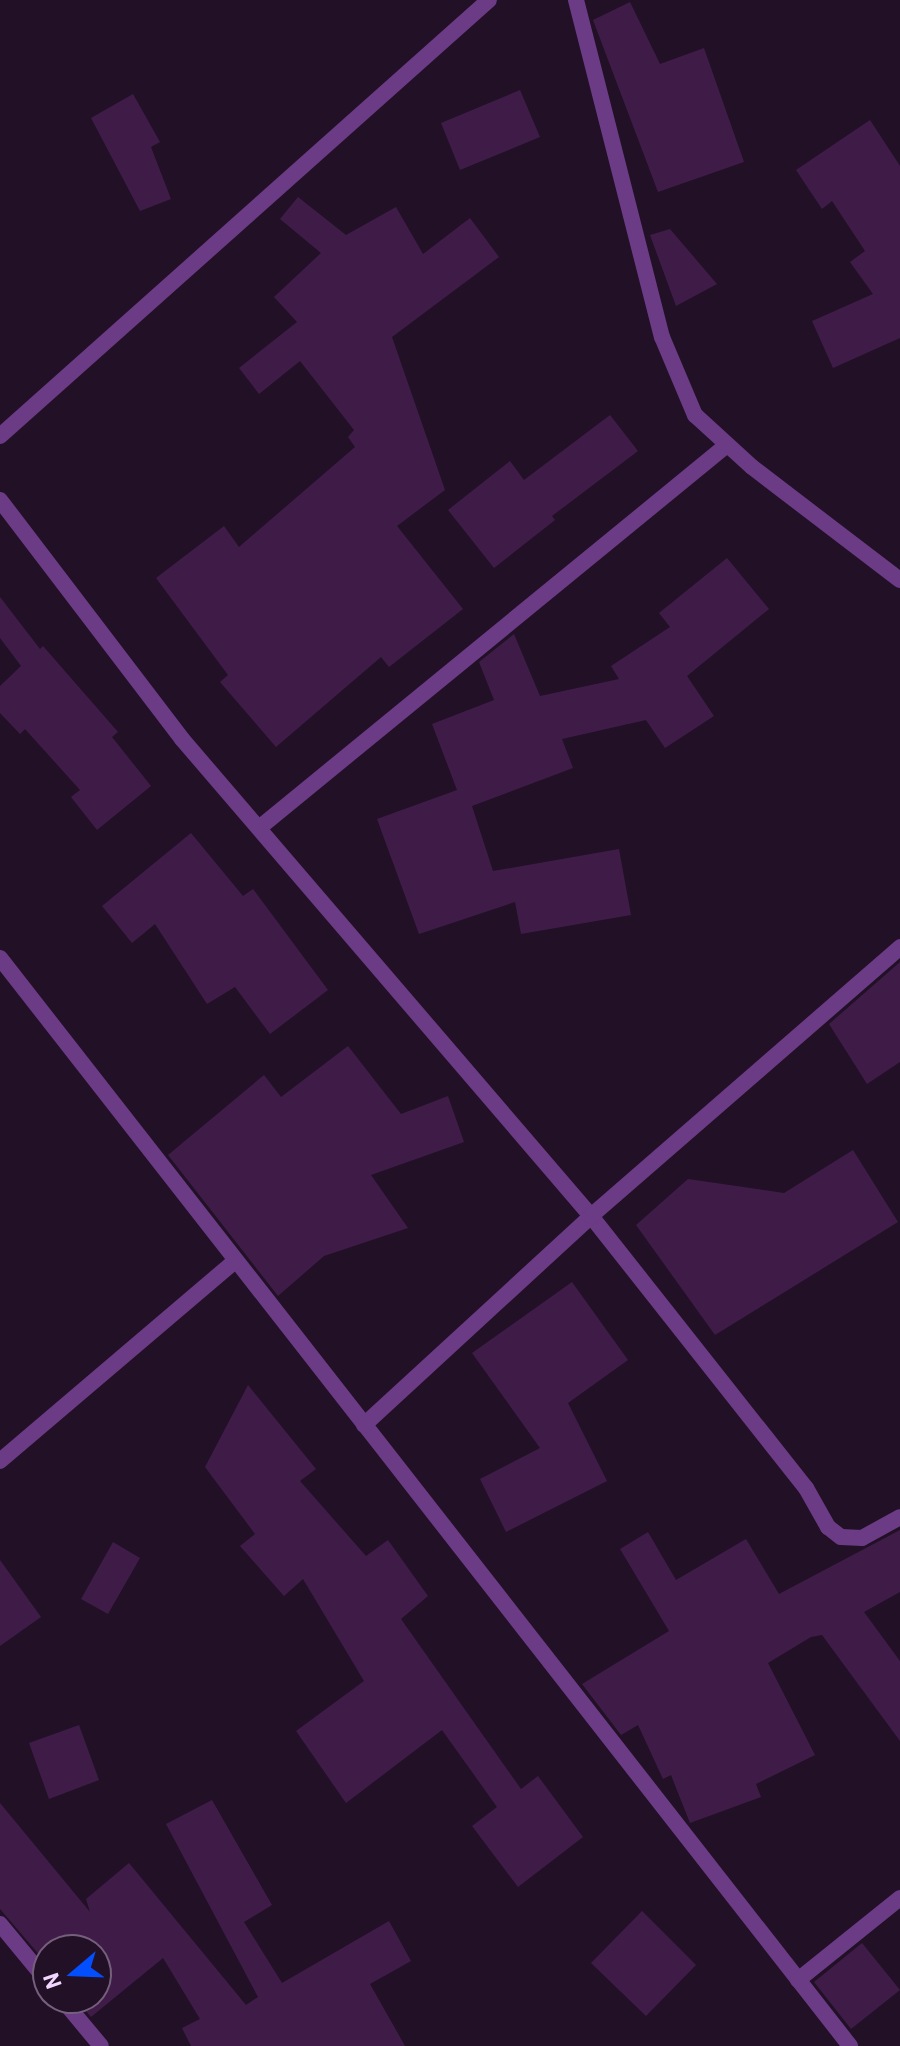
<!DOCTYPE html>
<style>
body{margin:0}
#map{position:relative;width:900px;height:2046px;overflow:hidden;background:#221027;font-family:Barlow,sans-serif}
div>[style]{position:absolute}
.building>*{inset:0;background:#3f1c48}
.street>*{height:16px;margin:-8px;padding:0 8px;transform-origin:8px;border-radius:8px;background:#6b3b86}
span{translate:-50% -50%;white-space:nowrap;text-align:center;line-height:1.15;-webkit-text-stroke:7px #221027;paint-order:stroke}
.north{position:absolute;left:32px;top:1934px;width:80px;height:80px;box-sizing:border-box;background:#221027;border:2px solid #765f7d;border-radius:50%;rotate:251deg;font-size:22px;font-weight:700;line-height:32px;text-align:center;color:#f3d6ff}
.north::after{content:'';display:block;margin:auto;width:28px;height:36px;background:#044ffd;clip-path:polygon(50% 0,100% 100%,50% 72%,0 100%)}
</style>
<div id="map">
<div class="building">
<div style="clip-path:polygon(630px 2px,660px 64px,704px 48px,744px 162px,658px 192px,593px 20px)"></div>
<div style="clip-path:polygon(520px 90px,540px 137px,460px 170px,441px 123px)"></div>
<div style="clip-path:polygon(133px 94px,160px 142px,151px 147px,171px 199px,140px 211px,91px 118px)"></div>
<div style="clip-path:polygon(870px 120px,900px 166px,900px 338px,833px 368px,812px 321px,873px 294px,850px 262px,865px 251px,832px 201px,822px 209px,796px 170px)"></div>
<div style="clip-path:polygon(298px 197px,346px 235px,396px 207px,423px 254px,470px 218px,499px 257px,392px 337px,445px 490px,397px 526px,463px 609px,389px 667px,381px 657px,276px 747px,220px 682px,228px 675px,156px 578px,224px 526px,239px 547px,355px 447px,348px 437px,354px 430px,300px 361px,259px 394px,239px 368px,297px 322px,274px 297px,321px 253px,280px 219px)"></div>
<div style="clip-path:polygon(670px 229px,717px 284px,676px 306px,650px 235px)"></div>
<div style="clip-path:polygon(610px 415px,638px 451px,552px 516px,555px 520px,494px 568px,448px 510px,510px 461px,524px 480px)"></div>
<div style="clip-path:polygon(727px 558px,769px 609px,687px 676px,714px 716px,665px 748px,646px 720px,562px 739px,573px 768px,472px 806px,493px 871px,619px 849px,631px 915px,521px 934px,515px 902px,419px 934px,377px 819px,457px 790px,432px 724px,494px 700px,479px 662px,514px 634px,540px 696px,619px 679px,611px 666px,670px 627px,659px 613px)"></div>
<div style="clip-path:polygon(0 597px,40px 649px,43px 646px,118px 732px,112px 737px,151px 786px,97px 830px,71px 797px,80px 790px,25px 729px,20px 734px,0 713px,0 686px,21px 666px,0 638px)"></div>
<div style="clip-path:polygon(191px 833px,243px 896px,253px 889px,328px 990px,270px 1034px,235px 987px,207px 1004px,155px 924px,132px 943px,102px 906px)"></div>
<div style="clip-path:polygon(900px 962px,900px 1062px,867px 1084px,829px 1024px)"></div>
<div style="clip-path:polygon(348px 1046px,401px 1114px,448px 1096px,464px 1142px,371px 1175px,408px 1228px,324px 1256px,278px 1296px,168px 1155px,264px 1075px,281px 1097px)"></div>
<div style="clip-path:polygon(853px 1150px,898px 1222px,715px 1335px,636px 1225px,688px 1179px,784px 1193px)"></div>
<div style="clip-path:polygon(572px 1282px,628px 1360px,568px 1403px,607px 1481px,506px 1532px,480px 1479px,540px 1448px,472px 1353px)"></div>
<div style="clip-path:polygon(248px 1385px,316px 1469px,300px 1481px,366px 1556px,388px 1540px,428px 1596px,401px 1619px,521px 1789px,538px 1776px,583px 1837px,518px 1887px,472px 1826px,497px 1807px,442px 1730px,346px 1803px,296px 1731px,364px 1681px,303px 1579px,284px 1596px,240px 1546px,255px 1534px,205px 1467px)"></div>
<div style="clip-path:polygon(900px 1530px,900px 1592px,864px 1612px,900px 1661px,900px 1741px,822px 1635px,811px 1637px,768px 1663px,815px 1755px,756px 1784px,761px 1797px,690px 1823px,671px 1775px,663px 1779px,638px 1725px,621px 1735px,582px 1684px,669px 1631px,620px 1549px,648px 1532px,676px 1580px,746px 1539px,779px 1594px)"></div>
<div style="clip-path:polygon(113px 1542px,140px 1558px,108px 1614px,81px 1599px)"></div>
<div style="clip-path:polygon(0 1560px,41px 1617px,0 1646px)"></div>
<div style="clip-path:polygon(79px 1725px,99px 1780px,49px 1799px,29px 1743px)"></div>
<div style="clip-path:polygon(212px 1800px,272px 1905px,244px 1922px,282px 1983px,389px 1921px,411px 1961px,370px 1984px,405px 2046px,191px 2046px,182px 2028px,200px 2019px,163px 1958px,91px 2017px,75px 1998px,96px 1998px,96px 1950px,48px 1950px,48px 1965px,0 1909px,0 1803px,90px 1912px,86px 1899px,129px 1863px,246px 2005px,258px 1997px,166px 1824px)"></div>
<div style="clip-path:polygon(642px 1911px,696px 1965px,646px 2016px,591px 1963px)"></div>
<div style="clip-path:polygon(862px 1943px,900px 1990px,851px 2029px,814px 1982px)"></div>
</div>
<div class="street">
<div style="left:576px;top:0;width:348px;rotate:75.7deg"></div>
<div style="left:662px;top:337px;width:85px;rotate:67.1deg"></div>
<div style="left:695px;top:415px;width:77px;rotate:42.4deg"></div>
<div style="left:752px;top:467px;width:186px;rotate:37.4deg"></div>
<div style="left:0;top:436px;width:655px;rotate:-41.72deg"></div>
<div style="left:0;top:500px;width:300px;rotate:52.7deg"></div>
<div style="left:182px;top:739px;width:628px;rotate:49.39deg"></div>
<div style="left:591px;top:1216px;width:347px;rotate:51.7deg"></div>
<div style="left:806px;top:1488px;width:45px;rotate:60.6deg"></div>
<div style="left:828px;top:1527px;width:16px;rotate:38deg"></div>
<div style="left:841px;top:1537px;width:21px;rotate:3deg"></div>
<div style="left:862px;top:1538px;width:43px;rotate:-28.9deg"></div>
<div style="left:259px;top:828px;width:605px;rotate:-39.3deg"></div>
<div style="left:0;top:958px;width:1381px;rotate:52deg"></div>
<div style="left:364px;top:1425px;width:309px;rotate:-42.6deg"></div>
<div style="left:591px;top:1216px;width:410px;rotate:-41deg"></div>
<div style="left:0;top:1461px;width:307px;rotate:-40.4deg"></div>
<div style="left:0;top:1924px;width:75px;rotate:50.4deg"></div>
<div style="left:798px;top:1980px;width:131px;rotate:-38.8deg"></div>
<div style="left:61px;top:1998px;width:62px;rotate:50.2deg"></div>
</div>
<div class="north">N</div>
</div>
